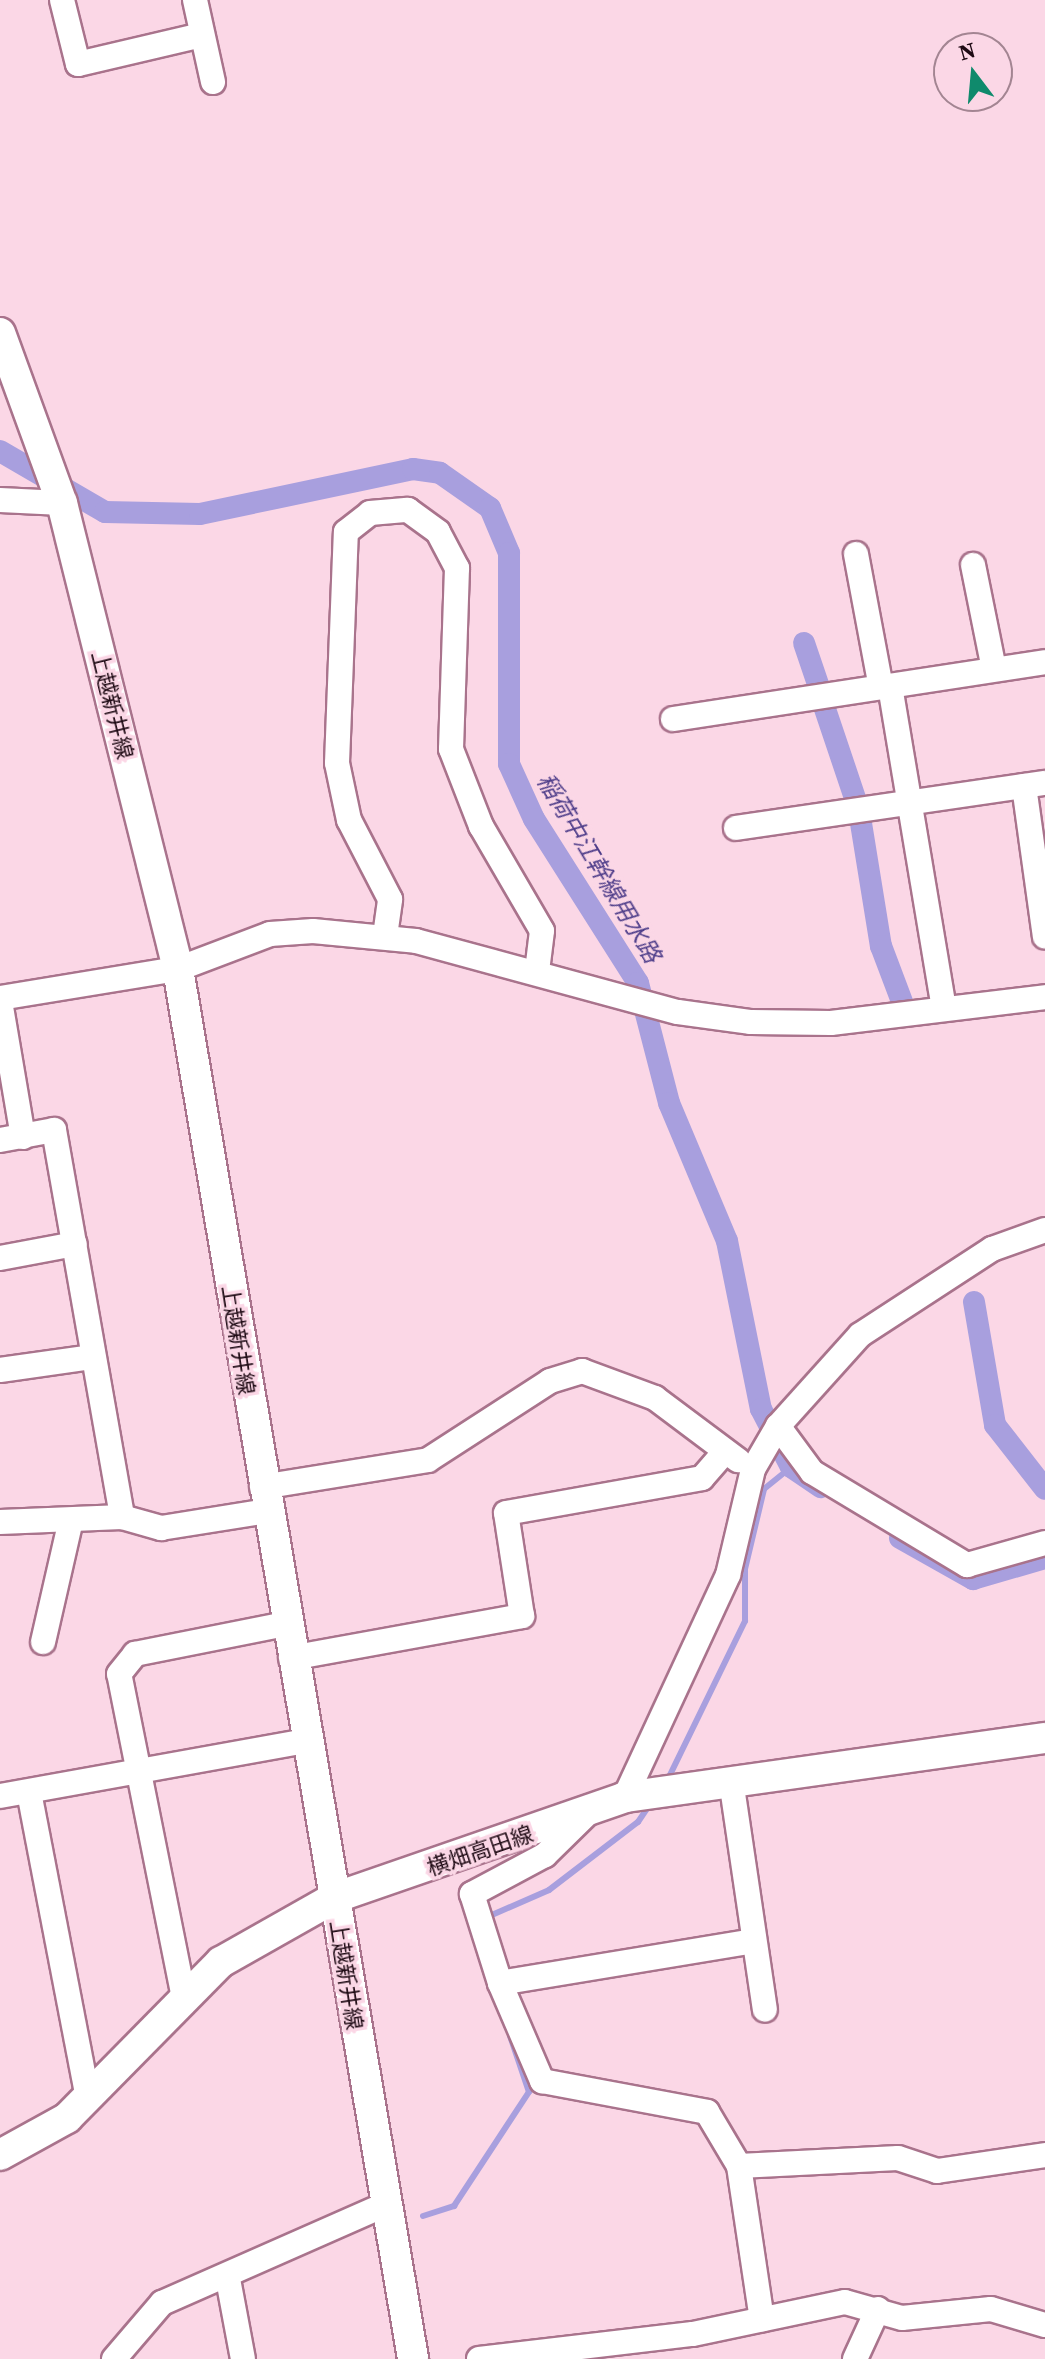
<!DOCTYPE html>
<meta charset="utf-8">
<style>
body{margin:0}
#map{position:relative;width:1045px;height:2359px;overflow:hidden;background:#fbd7e6;font-family:"Source Serif 4","Noto Sans JP",serif}
div>[style]{position:absolute}
.stream>*{height:6px;margin:-3px;padding:0 3px;transform-origin:3px;border-radius:3px;background:#a89fde}
.canal>*{height:22px;margin:-11px;padding:0 11px;transform-origin:11px;border-radius:11px;background:#a89fde}
.roads{filter:drop-shadow(2px 0 #a9738c) drop-shadow(-2px 0 #a9738c) drop-shadow(0 2px #a9738c) drop-shadow(0 -2px #a9738c)}
.minor>*{height:24px;margin:-12px;padding:0 12px;transform-origin:12px;border-radius:12px;background:#fff}
.major>*{height:30px;margin:-15px;padding:0 15px;transform-origin:15px;border-radius:15px;background:#fff}
span{translate:-50% -50%;white-space:nowrap;text-align:center;line-height:1.15;-webkit-text-stroke:7px #fbd7e6;paint-order:stroke}
.street-label{font-size:22px;color:#1e0a14}
.water-label{font-size:24px;color:#4f3e8a;font-style:italic}
.north{position:absolute;left:933px;top:32px;width:80px;height:80px;box-sizing:border-box;background:#fbd7e6;border:2px solid #a38592;border-radius:50%;rotate:344deg;font-size:22px;font-weight:700;line-height:32px;text-align:center;color:#1e0a14}
.north::after{content:'';display:block;margin:auto;width:28px;height:36px;background:#0f8a6c;clip-path:polygon(50% 0,100% 100%,50% 72%,0 100%)}
</style>
<div id="map">
<div class="stream">
<div style="left:667px;top:1781px;width:178px;rotate:-64deg"></div>
<div style="left:745px;top:1621px;width:52px;rotate:-90deg"></div>
<div style="left:745px;top:1569px;width:82px;rotate:-76.6deg"></div>
<div style="left:764px;top:1489px;width:35px;rotate:-39deg"></div>
<div style="left:485px;top:1918px;width:70px;rotate:-23.6deg"></div>
<div style="left:549px;top:1890px;width:112px;rotate:-37.4deg"></div>
<div style="left:638px;top:1822px;width:23px;rotate:-56deg"></div>
<div style="left:423px;top:2216px;width:33px;rotate:-18deg"></div>
<div style="left:454px;top:2206px;width:136px;rotate:-56.7deg"></div>
<div style="left:529px;top:2092px;width:59px;rotate:-108.7deg"></div>
</div>
<div class="canal">
<div style="left:0;top:451px;width:121px;rotate:30.2deg"></div>
<div style="left:105px;top:512px;width:95px;rotate:1.2deg"></div>
<div style="left:200px;top:514px;width:218px;rotate:-11.9deg"></div>
<div style="left:413px;top:469px;width:27px;rotate:8deg"></div>
<div style="left:440px;top:473px;width:61px;rotate:35deg"></div>
<div style="left:490px;top:508px;width:49px;rotate:67.1deg"></div>
<div style="left:509px;top:553px;width:211px;rotate:90deg"></div>
<div style="left:509px;top:764px;width:60px;rotate:65.6deg"></div>
<div style="left:534px;top:819px;width:194px;rotate:57.6deg"></div>
<div style="left:638px;top:983px;width:124px;rotate:75.5deg"></div>
<div style="left:669px;top:1103px;width:150px;rotate:67.2deg"></div>
<div style="left:727px;top:1241px;width:171px;rotate:78.6deg"></div>
<div style="left:761px;top:1409px;width:65px;rotate:62.7deg"></div>
<div style="left:791px;top:1467px;width:36px;rotate:34deg"></div>
<div style="left:804px;top:643px;width:53px;rotate:71.2deg"></div>
<div style="left:823px;top:703px;width:107px;rotate:71.4deg"></div>
<div style="left:860px;top:817px;width:131px;rotate:80.8deg"></div>
<div style="left:881px;top:946px;width:65px;rotate:69.3deg"></div>
<div style="left:974px;top:1302px;width:125px;rotate:80.3deg"></div>
<div style="left:995px;top:1425px;width:81px;rotate:52deg"></div>
<div style="left:900px;top:1538px;width:84px;rotate:29.3deg"></div>
<div style="left:973px;top:1579px;width:75px;rotate:-16.3deg"></div>
</div>
<div class="roads">
<div class="minor">
<div style="left:62px;top:0;width:66px;rotate:76deg"></div>
<div style="left:78px;top:64px;width:127px;rotate:-13.2deg"></div>
<div style="left:195px;top:0;width:84px;rotate:77.6deg"></div>
<div style="left:0;top:500px;width:62px;rotate:2.8deg"></div>
<div style="left:856px;top:554px;width:135px;rotate:79.4deg"></div>
<div style="left:973px;top:565px;width:106px;rotate:78.6deg"></div>
<div style="left:890px;top:686px;width:326px;rotate:80.5deg"></div>
<div style="left:673px;top:719px;width:376px;rotate:-8.7deg"></div>
<div style="left:1024px;top:786px;width:152px;rotate:82.1deg"></div>
<div style="left:736px;top:828px;width:312px;rotate:-8.3deg"></div>
<div style="left:385px;top:936px;width:37px;rotate:-82deg"></div>
<div style="left:390px;top:899px;width:89px;rotate:-117.4deg"></div>
<div style="left:349px;top:820px;width:58px;rotate:-101.9deg"></div>
<div style="left:337px;top:763px;width:231px;rotate:-87.8deg"></div>
<div style="left:346px;top:532px;width:31px;rotate:-38deg"></div>
<div style="left:370px;top:513px;width:38px;rotate:-5deg"></div>
<div style="left:408px;top:510px;width:37px;rotate:36deg"></div>
<div style="left:438px;top:532px;width:41px;rotate:62.2deg"></div>
<div style="left:457px;top:568px;width:181px;rotate:91.9deg"></div>
<div style="left:451px;top:749px;width:83px;rotate:68.7deg"></div>
<div style="left:481px;top:826px;width:121px;rotate:59.8deg"></div>
<div style="left:542px;top:931px;width:40px;rotate:97.1deg"></div>
<div style="left:0;top:998px;width:180px;rotate:-9.3deg"></div>
<div style="left:178px;top:969px;width:98px;rotate:-20.8deg"></div>
<div style="left:270px;top:934px;width:43px;rotate:-4deg"></div>
<div style="left:313px;top:931px;width:103px;rotate:5.5deg"></div>
<div style="left:416px;top:941px;width:271px;rotate:15.2deg"></div>
<div style="left:678px;top:1012px;width:74px;rotate:7.8deg"></div>
<div style="left:751px;top:1022px;width:80px;rotate:0.7deg"></div>
<div style="left:831px;top:1023px;width:216px;rotate:-6.9deg"></div>
<div style="left:0;top:1001px;width:138px;rotate:80.4deg"></div>
<div style="left:0;top:1140px;width:55px;rotate:-10.5deg"></div>
<div style="left:54px;top:1130px;width:393px;rotate:80deg"></div>
<div style="left:122px;top:1517px;width:41px;rotate:15.8deg"></div>
<div style="left:161px;top:1528px;width:107px;rotate:-9.1deg"></div>
<div style="left:0;top:1258px;width:76px;rotate:-10.6deg"></div>
<div style="left:0;top:1370px;width:92px;rotate:-8.1deg"></div>
<div style="left:778px;top:1426px;width:57px;rotate:53.5deg"></div>
<div style="left:812px;top:1472px;width:181px;rotate:31deg"></div>
<div style="left:967px;top:1565px;width:81px;rotate:-15.8deg"></div>
<div style="left:262px;top:1487px;width:168px;rotate:-9.2deg"></div>
<div style="left:428px;top:1460px;width:145px;rotate:-32.9deg"></div>
<div style="left:550px;top:1381px;width:34px;rotate:-17deg"></div>
<div style="left:582px;top:1371px;width:78px;rotate:20.3deg"></div>
<div style="left:655px;top:1398px;width:104px;rotate:36.8deg"></div>
<div style="left:0;top:1522px;width:122px;rotate:-2.3deg"></div>
<div style="left:43px;top:1642px;width:121px;rotate:-77.1deg"></div>
<div style="left:291px;top:1658px;width:235px;rotate:-10.3deg"></div>
<div style="left:522px;top:1616px;width:104px;rotate:-98.8deg"></div>
<div style="left:506px;top:1513px;width:199px;rotate:-10.1deg"></div>
<div style="left:702px;top:1478px;width:35px;rotate:-49deg"></div>
<div style="left:731px;top:1780px;width:232px;rotate:81.6deg"></div>
<div style="left:29px;top:1792px;width:312px;rotate:79.1deg"></div>
<div style="left:0;top:1796px;width:310px;rotate:-10.2deg"></div>
<div style="left:625px;top:1797px;width:245px;rotate:-65.1deg"></div>
<div style="left:728px;top:1575px;width:109px;rotate:-76.7deg"></div>
<div style="left:753px;top:1469px;width:50px;rotate:-59.8deg"></div>
<div style="left:778px;top:1426px;width:122px;rotate:-48deg"></div>
<div style="left:860px;top:1335px;width:158px;rotate:-33.1deg"></div>
<div style="left:992px;top:1249px;width:56px;rotate:-19.7deg"></div>
<div style="left:589px;top:1812px;width:62px;rotate:135.7deg"></div>
<div style="left:545px;top:1855px;width:83px;rotate:151.9deg"></div>
<div style="left:472px;top:1894px;width:93px;rotate:72.5deg"></div>
<div style="left:500px;top:1983px;width:107px;rotate:66.8deg"></div>
<div style="left:542px;top:2081px;width:168px;rotate:10.6deg"></div>
<div style="left:707px;top:2112px;width:63px;rotate:59.3deg"></div>
<div style="left:739px;top:2166px;width:155px;rotate:81.5deg"></div>
<div style="left:500px;top:1983px;width:257px;rotate:-9.4deg"></div>
<div style="left:183px;top:1993px;width:325px;rotate:-101.3deg"></div>
<div style="left:119px;top:1674px;width:26px;rotate:-51deg"></div>
<div style="left:135px;top:1654px;width:153px;rotate:-11.3deg"></div>
<div style="left:739px;top:2166px;width:159px;rotate:-2.9deg"></div>
<div style="left:898px;top:2158px;width:41px;rotate:18.4deg"></div>
<div style="left:937px;top:2171px;width:109px;rotate:-8.4deg"></div>
<div style="left:228px;top:2279px;width:81px;rotate:79.4deg"></div>
<div style="left:114px;top:2359px;width:74px;rotate:-49.4deg"></div>
<div style="left:162px;top:2303px;width:243px;rotate:-23.8deg"></div>
<div style="left:479px;top:2359px;width:215px;rotate:-6.7deg"></div>
<div style="left:693px;top:2334px;width:155px;rotate:-11.9deg"></div>
<div style="left:845px;top:2302px;width:59px;rotate:15.7deg"></div>
<div style="left:902px;top:2318px;width:89px;rotate:-5.8deg"></div>
<div style="left:991px;top:2309px;width:56px;rotate:16.5deg"></div>
<div style="left:855px;top:2359px;width:55px;rotate:-65.3deg"></div>
</div>
<div class="major">
<div style="left:0;top:333px;width:181px;rotate:70deg"></div>
<div style="left:62px;top:503px;width:480px;rotate:76deg"></div>
<div style="left:178px;top:969px;width:1410px;rotate:80.4deg"></div>
<div style="left:0;top:2155px;width:77px;rotate:-28.9deg"></div>
<div style="left:67px;top:2118px;width:219px;rotate:-45.4deg"></div>
<div style="left:221px;top:1962px;width:130px;rotate:-29.5deg"></div>
<div style="left:334px;top:1898px;width:308px;rotate:-19.1deg"></div>
<div style="left:625px;top:1797px;width:424px;rotate:-8deg"></div>
</div>
</div>
<div class="street-label">
<span style="left:112px;top:705px;rotate:76deg">上越新井線</span>
<span style="left:238px;top:1340px;rotate:81deg">上越新井線</span>
<span style="left:480px;top:1851px;rotate:-19deg">横畑高田線</span>
<span style="left:346px;top:1975px;rotate:81deg">上越新井線</span>
</div>
<div class="water-label">
<span style="left:599px;top:868px;rotate:59deg">稲荷中江幹線用水路</span>
</div>
<div class="north">N</div>
</div>
